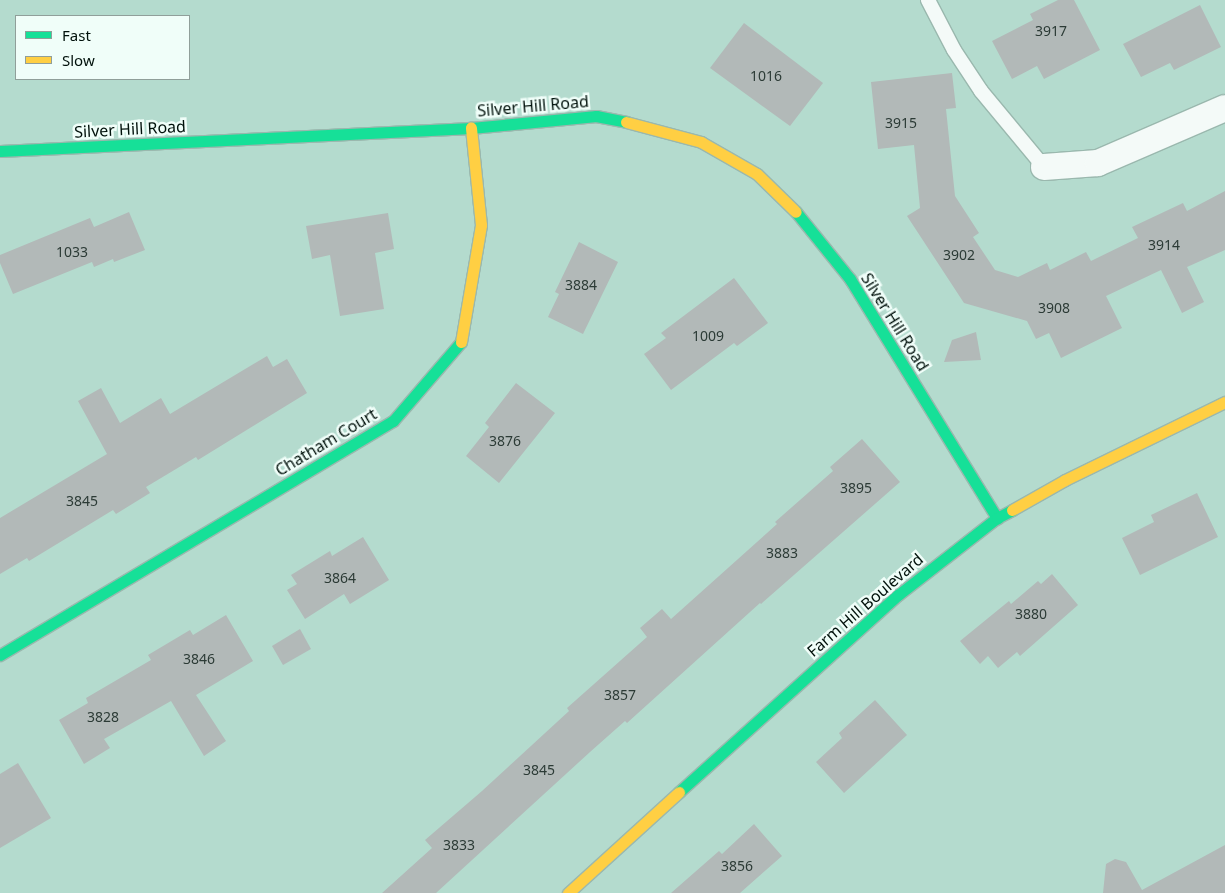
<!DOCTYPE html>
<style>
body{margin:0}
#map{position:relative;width:1225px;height:893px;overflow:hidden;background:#b4dbce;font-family:"Noto Sans",sans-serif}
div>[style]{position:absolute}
.building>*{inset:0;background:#b2b9b8}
.roads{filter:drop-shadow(1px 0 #9ab8ae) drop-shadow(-1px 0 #9ab8ae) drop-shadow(0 1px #9ab8ae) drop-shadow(0 -1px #9ab8ae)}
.lane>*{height:14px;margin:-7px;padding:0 7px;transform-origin:7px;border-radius:7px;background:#f4faf8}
.street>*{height:26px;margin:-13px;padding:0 13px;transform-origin:13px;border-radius:13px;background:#f4faf8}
.fast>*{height:11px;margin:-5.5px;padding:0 5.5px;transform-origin:5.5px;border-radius:5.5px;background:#16e098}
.slow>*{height:11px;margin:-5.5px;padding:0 5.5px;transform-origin:5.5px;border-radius:5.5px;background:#ffcf43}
span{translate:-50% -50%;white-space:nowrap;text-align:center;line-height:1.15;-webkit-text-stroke:5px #f0fef9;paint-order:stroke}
.number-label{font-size:14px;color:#2c3b36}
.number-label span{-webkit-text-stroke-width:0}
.street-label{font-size:16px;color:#00110b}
.legend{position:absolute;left:15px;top:15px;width:175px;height:65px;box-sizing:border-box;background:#f0fef9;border:1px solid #909f9a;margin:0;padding:6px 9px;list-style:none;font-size:15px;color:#00110b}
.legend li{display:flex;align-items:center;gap:10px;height:25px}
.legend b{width:25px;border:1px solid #909f9a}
</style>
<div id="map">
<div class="building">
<div style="clip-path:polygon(1058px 0,1074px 0,1100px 50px,1044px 79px,1037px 66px,1012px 79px,992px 41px,1033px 20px,1030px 14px)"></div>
<div style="clip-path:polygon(1200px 5px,1221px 47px,1174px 70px,1170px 63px,1141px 77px,1123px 44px)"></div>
<div style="clip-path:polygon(744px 23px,823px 83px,790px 126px,710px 68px)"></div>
<div style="clip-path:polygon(952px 73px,956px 108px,946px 109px,955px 196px,979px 233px,973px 237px,995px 270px,1018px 277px,1047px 263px,1050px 270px,1086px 252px,1091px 261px,1138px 238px,1132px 227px,1183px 203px,1187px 211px,1225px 191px,1225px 250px,1187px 267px,1204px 302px,1182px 313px,1161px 270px,1106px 296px,1122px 328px,1061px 358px,1049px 333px,1036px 339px,1027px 321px,964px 303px,907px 216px,920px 208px,914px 145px,878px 149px,871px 82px)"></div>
<div style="clip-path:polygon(129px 212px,145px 250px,114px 262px,113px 259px,94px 267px,92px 262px,13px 294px,0 263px,0 255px,90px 218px,94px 227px)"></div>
<div style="clip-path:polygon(388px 213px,394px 249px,375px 253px,384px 309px,340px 316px,330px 255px,312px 259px,306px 226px)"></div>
<div style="clip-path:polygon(579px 242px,618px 262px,583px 334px,548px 317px,559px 294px,555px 292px)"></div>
<div style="clip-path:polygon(734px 278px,768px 323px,737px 346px,734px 343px,671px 390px,644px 354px,666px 338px,661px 333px)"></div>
<div style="clip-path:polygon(976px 332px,981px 360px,944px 362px,952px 340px)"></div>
<div style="clip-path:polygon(267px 356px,273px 367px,287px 359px,307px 393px,198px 460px,196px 457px,146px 487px,150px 493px,116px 514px,113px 510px,29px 561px,27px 558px,0 574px,0 518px,107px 454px,78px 401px,101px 388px,120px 423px,161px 398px,170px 414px)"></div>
<div style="clip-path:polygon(516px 383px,555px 413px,499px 483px,466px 456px,489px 427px,485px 423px)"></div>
<div style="clip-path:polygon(862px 439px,900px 482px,761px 604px,760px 603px,627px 723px,625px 721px,590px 752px,436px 893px,382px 893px,432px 848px,425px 840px,482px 791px,569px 711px,567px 708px,647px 637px,640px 628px,662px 609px,671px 619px,777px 524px,775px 522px,833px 471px,830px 467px)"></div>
<div style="clip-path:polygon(1197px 493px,1218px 537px,1140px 575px,1122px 538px,1154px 522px,1151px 515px)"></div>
<div style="clip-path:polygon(363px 537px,389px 580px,350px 604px,344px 594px,305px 619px,287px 590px,297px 584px,291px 575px,330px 551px,332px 556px)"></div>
<div style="clip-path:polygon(1052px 574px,1078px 605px,1020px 656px,1017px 652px,998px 668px,988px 656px,980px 664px,960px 641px,1009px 601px,1011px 604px,1038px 581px,1041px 584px)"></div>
<div style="clip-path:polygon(226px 615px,253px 661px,196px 695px,226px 741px,204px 756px,171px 701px,104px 739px,110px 748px,84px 764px,59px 720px,88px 703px,86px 698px,151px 660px,148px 655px,190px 630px,193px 635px)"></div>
<div style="clip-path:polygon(300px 629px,311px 649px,283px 665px,272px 646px)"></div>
<div style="clip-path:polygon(875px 700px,907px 735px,844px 793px,816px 762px,842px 738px,839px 733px)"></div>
<div style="clip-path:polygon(18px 763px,51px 818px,0 848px,0 774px)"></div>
<div style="clip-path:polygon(754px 824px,782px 856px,740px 893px,671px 893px,719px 851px,722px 854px)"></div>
<div style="clip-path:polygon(1225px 845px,1225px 893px,1103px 893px,1106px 864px,1115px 859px,1126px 862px,1142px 890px)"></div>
</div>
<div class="roads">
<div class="lane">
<div style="left:928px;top:0;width:56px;rotate:62.5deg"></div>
<div style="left:954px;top:50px;width:49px;rotate:56.6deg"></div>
<div style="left:981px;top:91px;width:99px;rotate:50.3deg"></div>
</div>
<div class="street">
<div style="left:1044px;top:167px;width:54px;rotate:-4.2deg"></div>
<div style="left:1098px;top:163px;width:138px;rotate:-23.4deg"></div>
</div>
<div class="fast">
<div style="left:0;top:151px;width:472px;rotate:-2.8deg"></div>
<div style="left:471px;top:128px;width:126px;rotate:-5.5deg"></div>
<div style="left:596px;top:116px;width:31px;rotate:11deg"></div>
<div style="left:796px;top:212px;width:86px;rotate:51.1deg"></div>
<div style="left:850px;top:279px;width:281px;rotate:58.4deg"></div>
<div style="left:0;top:655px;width:457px;rotate:-30.8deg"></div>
<div style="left:393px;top:421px;width:104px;rotate:-49.3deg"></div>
<div style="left:679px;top:792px;width:295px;rotate:-42deg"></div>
<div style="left:898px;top:595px;width:125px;rotate:-37.9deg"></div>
<div style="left:997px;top:518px;width:17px;rotate:-28deg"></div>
</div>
<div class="slow">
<div style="left:626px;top:122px;width:78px;rotate:14.9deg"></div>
<div style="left:701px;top:142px;width:64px;rotate:29.7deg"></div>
<div style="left:757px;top:174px;width:54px;rotate:44.3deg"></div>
<div style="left:461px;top:342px;width:119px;rotate:-80.3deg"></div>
<div style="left:481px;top:225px;width:98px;rotate:-95.9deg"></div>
<div style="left:1012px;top:510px;width:61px;rotate:-29.5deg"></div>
<div style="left:1065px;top:480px;width:178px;rotate:-26deg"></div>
<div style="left:568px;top:893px;width:150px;rotate:-42.3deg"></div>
</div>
</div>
<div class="number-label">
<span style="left:1051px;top:31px">3917</span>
<span style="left:766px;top:76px">1016</span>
<span style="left:901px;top:123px">3915</span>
<span style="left:1164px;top:245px">3914</span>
<span style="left:72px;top:252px">1033</span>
<span style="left:959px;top:255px">3902</span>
<span style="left:581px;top:285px">3884</span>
<span style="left:1054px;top:308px">3908</span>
<span style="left:708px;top:336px">1009</span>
<span style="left:505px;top:441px">3876</span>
<span style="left:856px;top:488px">3895</span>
<span style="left:82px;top:501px">3845</span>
<span style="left:782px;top:553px">3883</span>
<span style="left:340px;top:578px">3864</span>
<span style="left:1031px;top:614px">3880</span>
<span style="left:199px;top:659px">3846</span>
<span style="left:620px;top:695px">3857</span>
<span style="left:103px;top:717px">3828</span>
<span style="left:539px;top:770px">3845</span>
<span style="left:459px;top:845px">3833</span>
<span style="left:737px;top:866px">3856</span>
</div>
<div class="street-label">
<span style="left:533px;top:106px;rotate:-5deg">Silver Hill Road</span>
<span style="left:130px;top:129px;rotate:-3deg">Silver Hill Road</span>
<span style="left:895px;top:322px;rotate:58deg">Silver Hill Road</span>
<span style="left:326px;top:442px;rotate:-31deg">Chatham Court</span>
<span style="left:865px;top:605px;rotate:-41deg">Farm Hill Boulevard</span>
</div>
<ul class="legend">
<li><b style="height:6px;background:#16e098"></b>Fast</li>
<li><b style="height:6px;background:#ffcf43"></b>Slow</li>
</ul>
</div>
